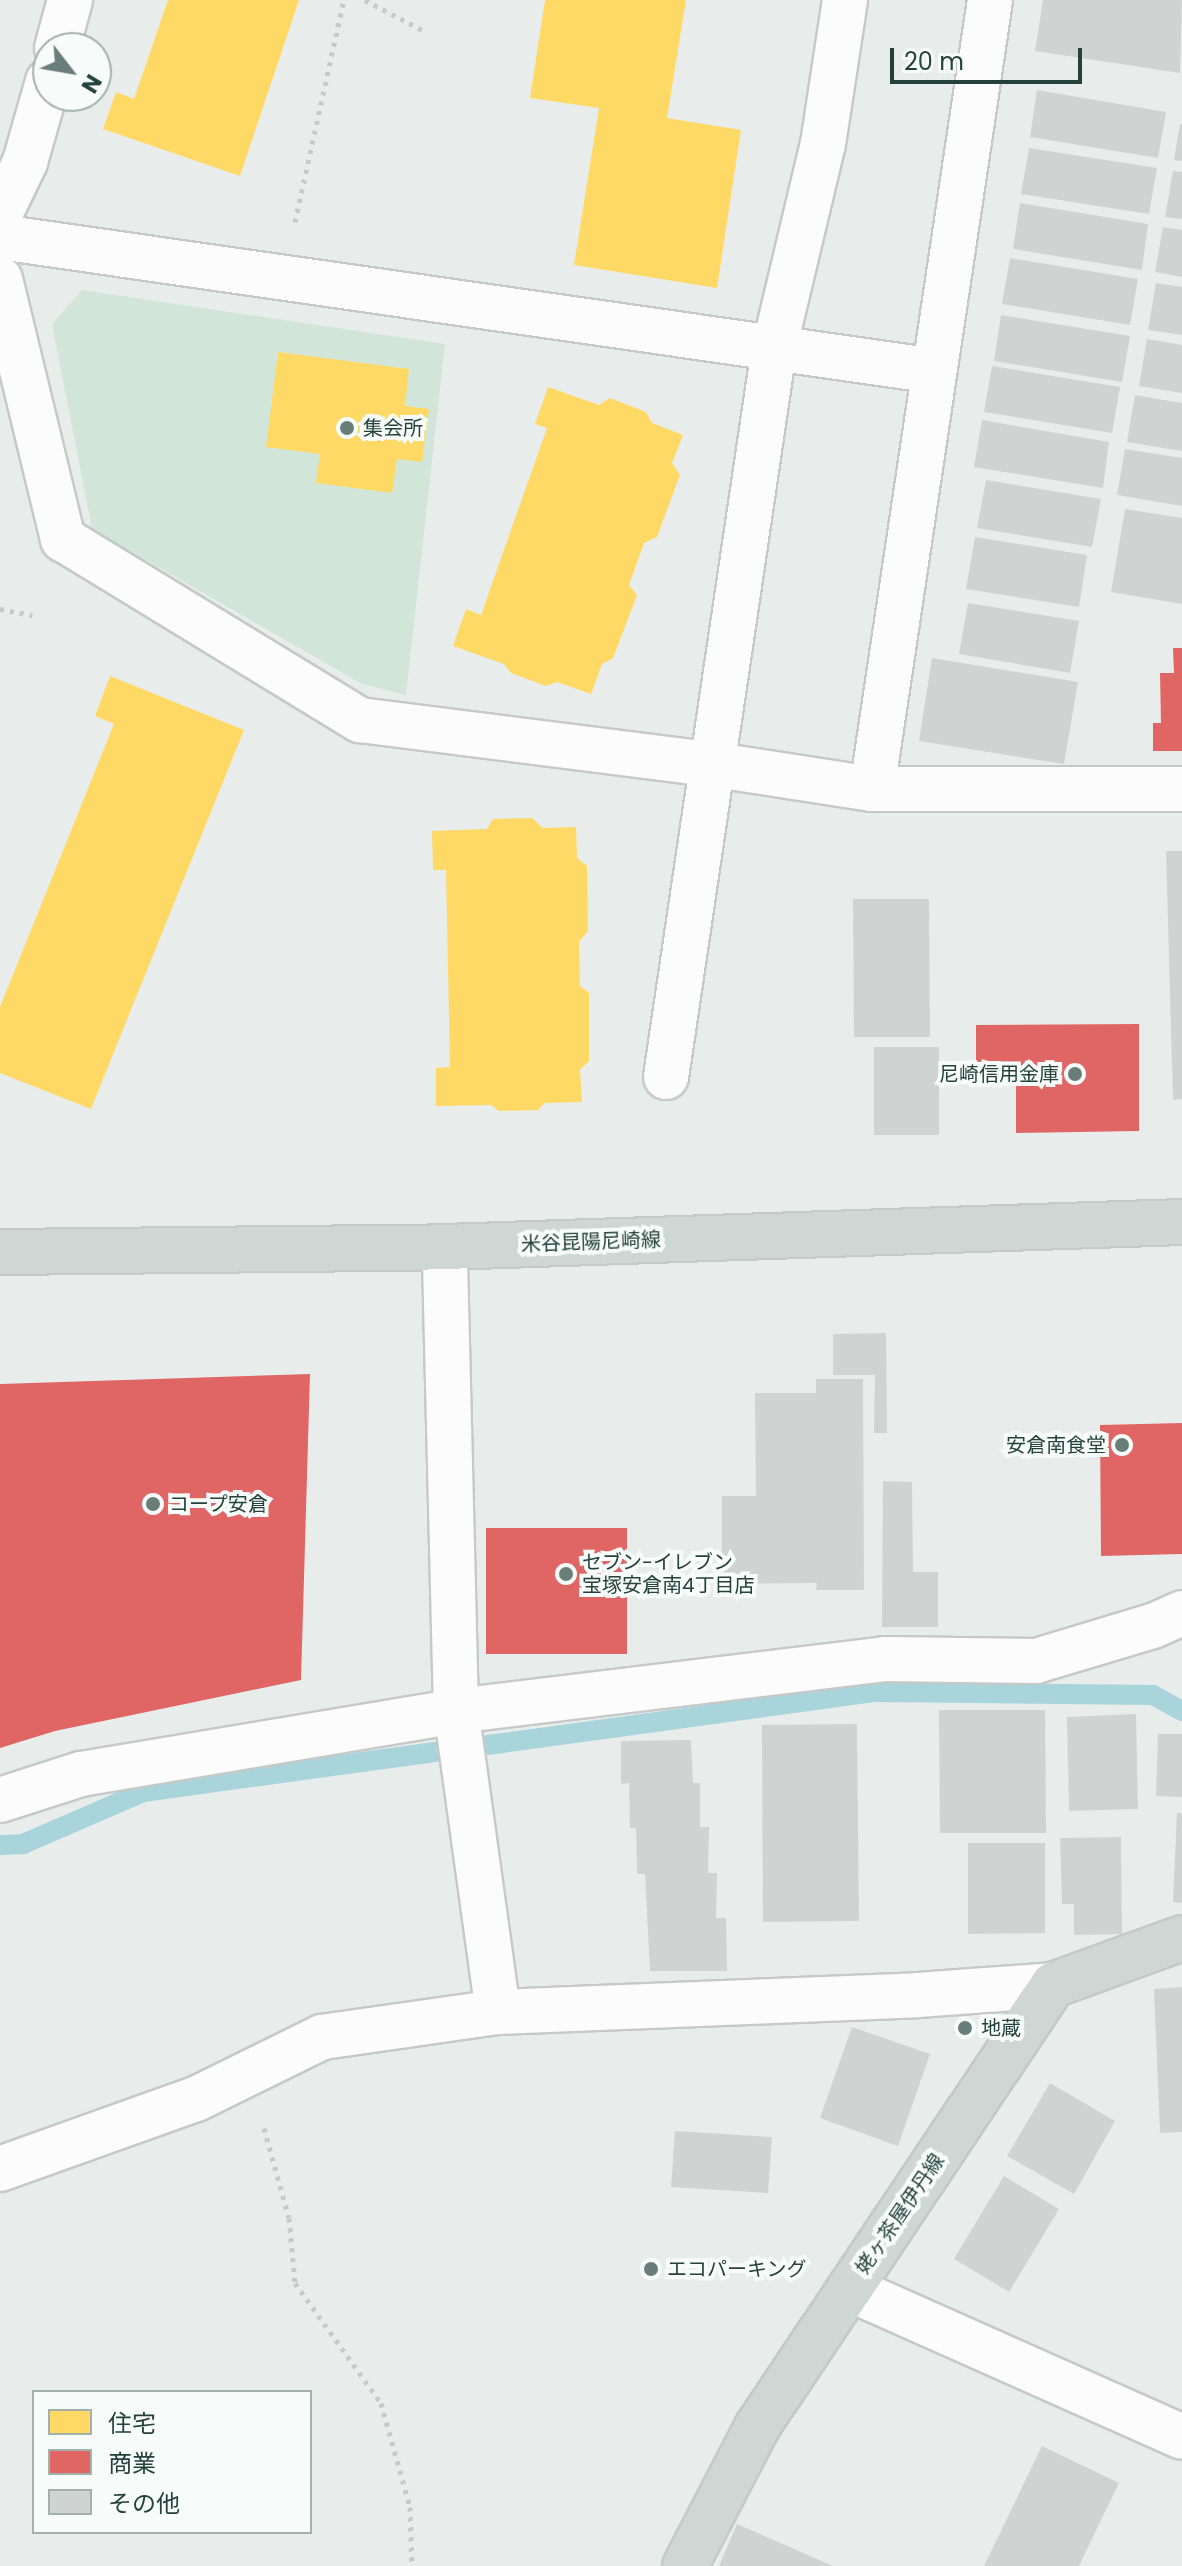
<!DOCTYPE html>
<meta charset="utf-8">
<style>
body{margin:0}
#map{position:relative;width:1182px;height:2566px;overflow:hidden;background:#e8edeb;font-family:Poppins,"Noto Sans JP",sans-serif}
div>[style]{position:absolute}
.green>*{inset:0;background:#d1e6d8}
.homes>*{inset:0;background:#ffd966}
.shops>*{inset:0;background:#e06666}
.stream>*{height:20px;margin:-10px;padding:0 10px;transform-origin:10px;border-radius:10px;background:#a9d4db}
.building>*{inset:0;background:#cfd4d2}
.path>*{height:5px;margin-top:-2.5px;transform-origin:0;background:repeating-linear-gradient(90deg,#c3ccca 0 4px,transparent 0 10px)}
.roads{filter:drop-shadow(2px 0 #c5cac8) drop-shadow(-2px 0 #c5cac8) drop-shadow(0 2px #c5cac8) drop-shadow(0 -2px #c5cac8)}
.minor>*{height:44px;margin:-22px;padding:0 22px;transform-origin:22px;border-radius:22px;background:#fcfcfc}
.major>*{height:44px;margin:-22px;padding:0 22px;transform-origin:22px;border-radius:22px;background:#cfd7d5}
.dots>*{width:22px;height:22px;translate:-50% -50%;box-sizing:border-box;border:4px solid #f7fbf9;border-radius:50%}
span{translate:-50% -50%;white-space:nowrap;text-align:center;line-height:1.15;-webkit-text-stroke:8px #f7fbf9;paint-order:stroke}
.poi-label{font-size:20px;color:#24423a}
.left{translate:0 -50%;text-align:left}
.right{translate:-100% -50%;text-align:right}
.street-label{font-size:20px;color:#24423a}
.legend{position:absolute;left:32px;top:2390px;width:280px;height:144px;box-sizing:border-box;background:#f7fbf9;border:2px solid #a3b1ad;margin:0;padding:10px 14px;list-style:none;font-size:24px;color:#24423a}
.legend li{display:flex;align-items:center;gap:16px;height:40px}
.legend b{width:40px;border:2px solid #a3b1ad}
.north{position:absolute;left:32px;top:32px;width:80px;height:80px;box-sizing:border-box;background:#f7fbf9;border:2px solid #a3b1ad;border-radius:50%;rotate:121deg;font-size:22px;font-weight:700;line-height:32px;text-align:center;color:#24423a}
.north::after{content:'';display:block;margin:auto;width:28px;height:36px;background:#697e78;clip-path:polygon(50% 0,100% 100%,50% 72%,0 100%)}
.scale{position:absolute;left:890px;top:48px;width:192px;height:36px;box-sizing:border-box;border:4px solid #24423a;border-top:0;padding-left:10px;font-size:24px;line-height:28px;white-space:nowrap;color:#24423a;-webkit-text-stroke:6px #f7fbf9;paint-order:stroke}
</style>
<div id="map">
<div class="green">
<div style="clip-path:polygon(82px 290px,445px 344px,406px 695px,362px 684px,92px 529px,52px 324px)"></div>
</div>
<div class="homes">
<div style="clip-path:polygon(168px 0,299px 0,240px 176px,103px 129px,116px 92px,134px 99px)"></div>
<div style="clip-path:polygon(545px 0,686px 0,667px 118px,741px 130px,717px 288px,574px 265px,599px 108px,530px 98px)"></div>
<div style="clip-path:polygon(278px 352px,409px 369px,405px 406px,429px 409px,422px 462px,397px 459px,392px 493px,316px 483px,320px 454px,266px 447px)"></div>
<div style="clip-path:polygon(548px 387px,599px 405px,610px 398px,646px 412px,652px 423px,683px 435px,672px 463px,680px 475px,657px 537px,644px 543px,629px 585px,637px 595px,613px 658px,602px 664px,591px 694px,557px 682px,546px 686px,511px 673px,504px 664px,453px 646px,466px 609px,481px 615px,547px 428px,535px 424px)"></div>
<div style="clip-path:polygon(110px 676px,244px 730px,91px 1109px,0 1073px,0 1007px,114px 724px,95px 716px)"></div>
<div style="clip-path:polygon(532px 818px,543px 828px,576px 827px,577px 858px,587px 866px,588px 931px,579px 942px,580px 986px,589px 993px,589px 1061px,580px 1070px,582px 1102px,545px 1103px,538px 1110px,499px 1111px,491px 1105px,436px 1106px,436px 1068px,450px 1067px,446px 870px,433px 870px,432px 831px,487px 829px,493px 819px)"></div>
</div>
<div class="shops">
<div style="clip-path:polygon(1173px 648px,1182px 648px,1182px 751px,1153px 751px,1153px 723px,1161px 723px,1160px 673px,1174px 673px)"></div>
<div style="clip-path:polygon(1139px 1024px,1139px 1131px,1016px 1133px,1016px 1075px,976px 1075px,976px 1025px)"></div>
<div style="clip-path:polygon(310px 1374px,301px 1680px,55px 1731px,0 1748px,0 1384px)"></div>
<div style="clip-path:polygon(1182px 1423px,1182px 1554px,1101px 1556px,1100px 1425px)"></div>
<div style="clip-path:polygon(486px 1528px,627px 1528px,627px 1654px,486px 1654px)"></div>
</div>
<div class="stream">
<div style="left:488px;top:1745px;width:393px;rotate:-7.8deg"></div>
<div style="left:877px;top:1692px;width:276px;rotate:0.6deg"></div>
<div style="left:1153px;top:1695px;width:33px;rotate:29deg"></div>
<div style="left:0;top:1845px;width:23px;rotate:-2deg"></div>
<div style="left:23px;top:1844px;width:131px;rotate:-23.4deg"></div>
<div style="left:143px;top:1792px;width:304px;rotate:-7.8deg"></div>
</div>
<div class="building">
<div style="clip-path:polygon(1043px 0,1182px 0,1180px 73px,1035px 51px)"></div>
<div style="clip-path:polygon(1037px 90px,1166px 112px,1158px 158px,1030px 137px)"></div>
<div style="clip-path:polygon(1180px 124px,1182px 124px,1182px 161px,1174px 160px)"></div>
<div style="clip-path:polygon(1029px 148px,1157px 168px,1149px 214px,1021px 194px)"></div>
<div style="clip-path:polygon(1173px 171px,1182px 172px,1182px 219px,1165px 217px)"></div>
<div style="clip-path:polygon(1020px 203px,1148px 224px,1142px 270px,1013px 249px)"></div>
<div style="clip-path:polygon(1163px 227px,1182px 230px,1182px 277px,1155px 272px)"></div>
<div style="clip-path:polygon(1010px 258px,1138px 279px,1130px 325px,1002px 304px)"></div>
<div style="clip-path:polygon(1156px 283px,1182px 287px,1182px 335px,1148px 330px)"></div>
<div style="clip-path:polygon(1001px 315px,1130px 336px,1122px 382px,994px 361px)"></div>
<div style="clip-path:polygon(1147px 339px,1182px 345px,1182px 393px,1139px 386px)"></div>
<div style="clip-path:polygon(992px 366px,1120px 387px,1112px 433px,984px 412px)"></div>
<div style="clip-path:polygon(1135px 395px,1182px 403px,1182px 451px,1127px 442px)"></div>
<div style="clip-path:polygon(982px 420px,1109px 442px,1103px 488px,974px 467px)"></div>
<div style="clip-path:polygon(1125px 449px,1182px 458px,1182px 506px,1117px 495px)"></div>
<div style="clip-path:polygon(986px 480px,1101px 499px,1092px 547px,977px 528px)"></div>
<div style="clip-path:polygon(1125px 509px,1182px 518px,1182px 604px,1111px 592px)"></div>
<div style="clip-path:polygon(975px 537px,1087px 555px,1079px 607px,966px 589px)"></div>
<div style="clip-path:polygon(968px 603px,1079px 621px,1070px 673px,959px 654px)"></div>
<div style="clip-path:polygon(932px 658px,1078px 682px,1064px 764px,919px 741px)"></div>
<div style="clip-path:polygon(1166px 851px,1182px 851px,1182px 1099px,1173px 1100px)"></div>
<div style="clip-path:polygon(853px 899px,929px 899px,930px 1037px,854px 1037px)"></div>
<div style="clip-path:polygon(874px 1047px,939px 1047px,939px 1135px,874px 1135px)"></div>
<div style="clip-path:polygon(886px 1333px,887px 1433px,874px 1433px,875px 1375px,833px 1375px,833px 1334px)"></div>
<div style="clip-path:polygon(816px 1379px,863px 1379px,864px 1590px,816px 1590px,817px 1583px,722px 1584px,722px 1496px,756px 1496px,755px 1393px,816px 1393px)"></div>
<div style="clip-path:polygon(883px 1481px,912px 1482px,913px 1572px,938px 1572px,938px 1627px,882px 1627px)"></div>
<div style="clip-path:polygon(939px 1710px,1045px 1710px,1046px 1833px,940px 1833px)"></div>
<div style="clip-path:polygon(1136px 1714px,1138px 1809px,1069px 1811px,1067px 1717px)"></div>
<div style="clip-path:polygon(857px 1724px,859px 1921px,763px 1922px,762px 1725px)"></div>
<div style="clip-path:polygon(1158px 1734px,1182px 1734px,1182px 1797px,1156px 1796px)"></div>
<div style="clip-path:polygon(691px 1740px,693px 1783px,700px 1783px,700px 1827px,709px 1827px,708px 1873px,717px 1873px,716px 1918px,726px 1918px,727px 1971px,650px 1971px,645px 1874px,637px 1874px,636px 1828px,630px 1828px,629px 1783px,621px 1784px,621px 1741px)"></div>
<div style="clip-path:polygon(1177px 1813px,1182px 1813px,1182px 1903px,1173px 1902px)"></div>
<div style="clip-path:polygon(1121px 1837px,1122px 1934px,1074px 1935px,1074px 1904px,1062px 1904px,1060px 1838px)"></div>
<div style="clip-path:polygon(968px 1843px,1045px 1843px,1045px 1933px,968px 1934px)"></div>
<div style="clip-path:polygon(1182px 1987px,1182px 2132px,1160px 2133px,1154px 1989px)"></div>
<div style="clip-path:polygon(961px 2019px,973px 2026px,967px 2039px,953px 2032px)"></div>
<div style="clip-path:polygon(852px 2027px,930px 2054px,898px 2146px,820px 2118px)"></div>
<div style="clip-path:polygon(1050px 2083px,1115px 2121px,1074px 2194px,1007px 2156px)"></div>
<div style="clip-path:polygon(675px 2131px,772px 2137px,768px 2193px,671px 2187px)"></div>
<div style="clip-path:polygon(1004px 2176px,1059px 2209px,1009px 2292px,954px 2259px)"></div>
<div style="clip-path:polygon(1042px 2446px,1119px 2483px,1079px 2566px,984px 2566px)"></div>
<div style="clip-path:polygon(737px 2524px,833px 2566px,719px 2566px)"></div>
</div>
<div class="path">
<div style="left:365px;top:0;width:69px;rotate:27.7deg"></div>
<div style="left:295px;top:222px;width:227px;rotate:-77.6deg"></div>
<div style="left:0;top:609px;width:33px;rotate:11deg"></div>
<div style="left:264px;top:2128px;width:93px;rotate:74.5deg"></div>
<div style="left:289px;top:2218px;width:65px;rotate:84.7deg"></div>
<div style="left:295px;top:2283px;width:148px;rotate:54.4deg"></div>
<div style="left:381px;top:2403px;width:108px;rotate:74.4deg"></div>
<div style="left:410px;top:2507px;width:59px;rotate:88.1deg"></div>
</div>
<div class="roads">
<div class="minor">
<div style="left:57px;top:48px;width:50px;rotate:-74.8deg"></div>
<div style="left:0;top:214px;width:58px;rotate:-64.3deg"></div>
<div style="left:25px;top:162px;width:84px;rotate:-74.1deg"></div>
<div style="left:0;top:237px;width:944px;rotate:8.16deg"></div>
<div style="left:0;top:279px;width:268px;rotate:76.4deg"></div>
<div style="left:63px;top:539px;width:348px;rotate:31.4deg"></div>
<div style="left:360px;top:720px;width:353px;rotate:7.2deg"></div>
<div style="left:710px;top:764px;width:164px;rotate:8.8deg"></div>
<div style="left:872px;top:789px;width:310px"></div>
<div style="left:872px;top:789px;width:798px;rotate:-81.49deg"></div>
<div style="left:666px;top:1077px;width:736px;rotate:-81.56deg"></div>
<div style="left:774px;top:349px;width:211px;rotate:-76.6deg"></div>
<div style="left:823px;top:144px;width:146px;rotate:-81.3deg"></div>
<div style="left:0;top:1800px;width:85px;rotate:-17.8deg"></div>
<div style="left:81px;top:1774px;width:380px;rotate:-9.5deg"></div>
<div style="left:456px;top:1711px;width:431px;rotate:-6.9deg"></div>
<div style="left:884px;top:1659px;width:152px;rotate:0.8deg"></div>
<div style="left:1036px;top:1661px;width:122px;rotate:-16.7deg"></div>
<div style="left:1153px;top:1626px;width:32px;rotate:-24deg"></div>
<div style="left:498px;top:2012px;width:420px;rotate:-2.3deg"></div>
<div style="left:918px;top:1995px;width:135px;rotate:-4.2deg"></div>
<div style="left:0;top:2169px;width:208px;rotate:-19.7deg"></div>
<div style="left:196px;top:2099px;width:140px;rotate:-26.2deg"></div>
<div style="left:322px;top:2037px;width:178px;rotate:-8.1deg"></div>
<div style="left:498px;top:2012px;width:304px;rotate:-97.9deg"></div>
<div style="left:456px;top:1711px;width:464px;rotate:-91.4deg"></div>
<div style="left:850px;top:2289px;width:363px;rotate:24deg"></div>
</div>
<div class="major">
<div style="left:0;top:1252px;width:445px;rotate:-0.6deg"></div>
<div style="left:445px;top:1247px;width:737px;rotate:-1.94deg"></div>
<div style="left:685px;top:2566px;width:157px;rotate:-62.6deg"></div>
<div style="left:757px;top:2427px;width:532px;rotate:-56.19deg"></div>
<div style="left:1053px;top:1985px;width:137px;rotate:-20deg"></div>
</div>
</div>
<div class="dots">
<div style="left:347px;top:428px;background:#697e78"></div>
<div style="left:1075px;top:1074px;background:#697e78"></div>
<div style="left:1122px;top:1445px;background:#697e78"></div>
<div style="left:153px;top:1504px;background:#697e78"></div>
<div style="left:566px;top:1574px;background:#697e78"></div>
<div style="left:965px;top:2028px;background:#697e78"></div>
<div style="left:651px;top:2269px;background:#697e78"></div>
</div>
<div class="poi-label">
<span class="left" style="left:363px;top:428px">集会所</span>
<span class="right" style="left:1059px;top:1074px">尼崎信用金庫</span>
<span class="right" style="left:1106px;top:1445px">安倉南食堂</span>
<span class="left" style="left:169px;top:1504px">コープ安倉</span>
<span class="left" style="left:582px;top:1574px">セブン-イレブン<br>宝塚安倉南4丁目店</span>
<span class="left" style="left:981px;top:2028px">地蔵</span>
<span class="left" style="left:667px;top:2269px">エコパーキング</span>
</div>
<div class="street-label">
<span style="left:591px;top:1242px;rotate:-2deg">米谷昆陽尼崎線</span>
<span style="left:900px;top:2214px;rotate:-56deg">姥ヶ茶屋伊丹線</span>
</div>
<ul class="legend">
<li><b style="height:22px;background:#ffd966"></b>住宅</li>
<li><b style="height:22px;background:#e06666"></b>商業</li>
<li><b style="height:22px;background:#cfd4d2"></b>その他</li>
</ul>
<div class="north">N</div>
<div class="scale">20 m</div>
</div>
